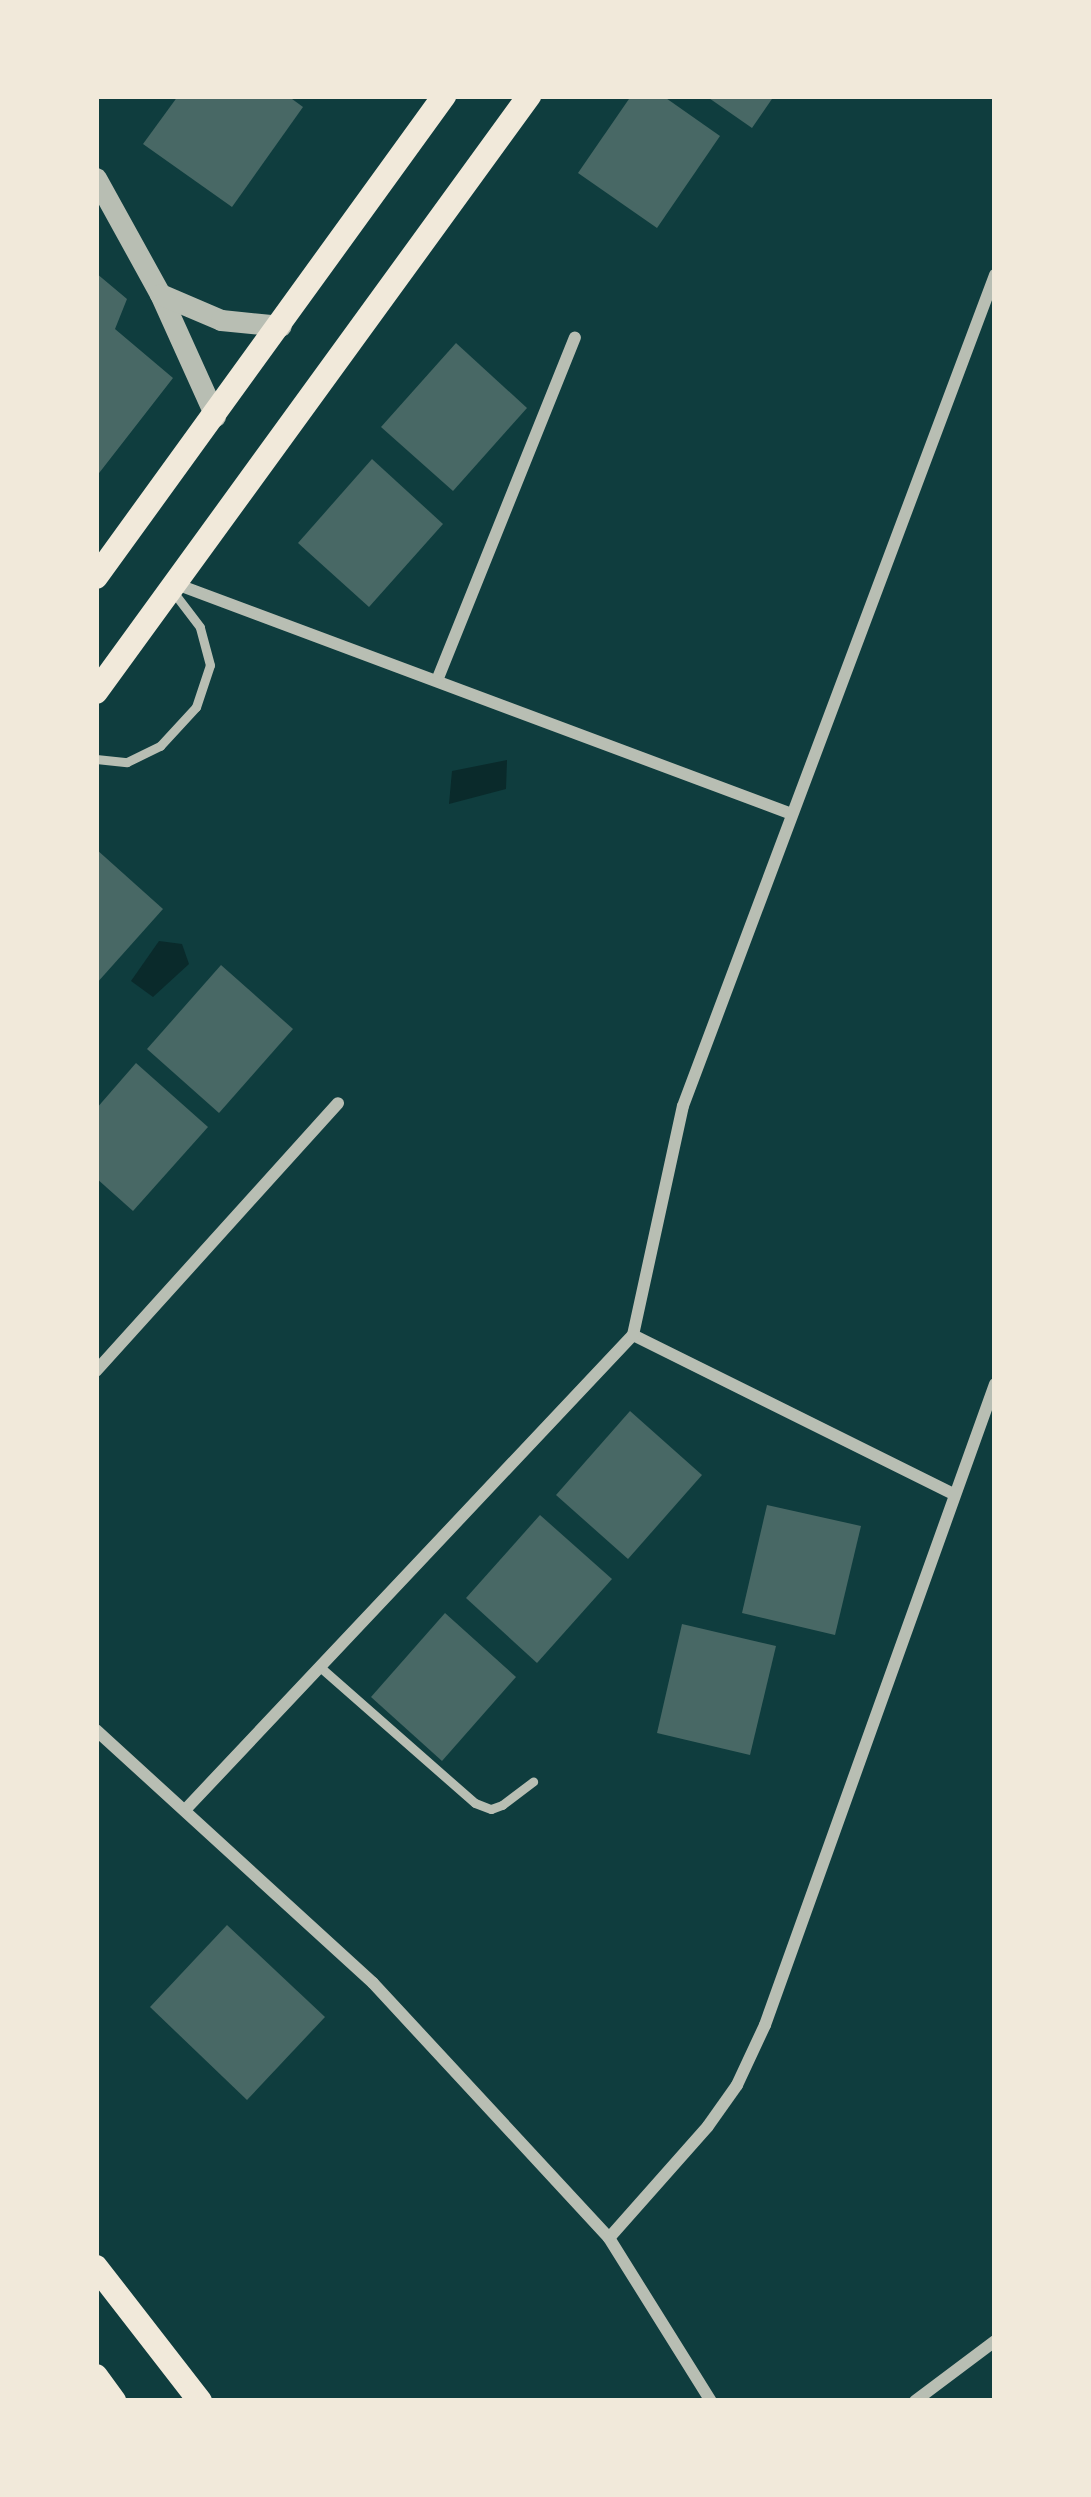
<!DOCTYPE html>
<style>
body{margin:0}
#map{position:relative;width:1091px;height:2497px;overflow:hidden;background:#0f3d3e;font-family:"Open Sans",sans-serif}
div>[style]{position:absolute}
.water>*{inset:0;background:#0a2a2b}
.building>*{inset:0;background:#486865}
.service>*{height:9px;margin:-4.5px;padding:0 4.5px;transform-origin:4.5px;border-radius:4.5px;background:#b8beb3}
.minor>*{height:12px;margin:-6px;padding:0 6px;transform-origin:6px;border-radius:6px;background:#b8beb3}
.tertiary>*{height:21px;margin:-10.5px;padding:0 10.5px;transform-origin:10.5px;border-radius:10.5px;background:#b8beb3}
.secondary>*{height:24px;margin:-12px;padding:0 12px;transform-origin:12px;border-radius:12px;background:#f1e9da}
span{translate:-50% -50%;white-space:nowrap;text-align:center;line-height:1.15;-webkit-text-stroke:9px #f1e9da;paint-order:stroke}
.frame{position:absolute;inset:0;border:99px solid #f1e9da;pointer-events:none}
</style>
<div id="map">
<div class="water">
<div style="clip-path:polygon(507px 760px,506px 789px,449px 804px,452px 771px)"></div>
<div style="clip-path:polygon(159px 941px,182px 944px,189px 964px,153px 997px,131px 981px)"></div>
</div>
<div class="building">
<div style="clip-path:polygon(178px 96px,288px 96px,303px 107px,232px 207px,143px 144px)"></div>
<div style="clip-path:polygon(631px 96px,663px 96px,720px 136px,657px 228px,578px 173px)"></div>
<div style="clip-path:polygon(706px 96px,774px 96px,752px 128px)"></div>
<div style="clip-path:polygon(96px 273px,127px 299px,115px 329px,173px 378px,96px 477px)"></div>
<div style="clip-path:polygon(456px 343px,527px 408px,453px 491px,381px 427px)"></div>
<div style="clip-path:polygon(372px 459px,443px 524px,369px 607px,298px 543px)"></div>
<div style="clip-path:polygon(96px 849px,163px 909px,96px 984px)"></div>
<div style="clip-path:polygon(221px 965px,293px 1029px,219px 1113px,147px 1049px)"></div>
<div style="clip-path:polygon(136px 1063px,208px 1127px,133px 1211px,96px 1178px,96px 1109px)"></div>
<div style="clip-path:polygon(630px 1411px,702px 1475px,628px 1559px,556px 1495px)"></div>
<div style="clip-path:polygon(767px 1505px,861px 1526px,835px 1635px,742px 1613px)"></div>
<div style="clip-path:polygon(540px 1515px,612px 1579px,537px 1663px,466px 1598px)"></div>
<div style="clip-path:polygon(445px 1613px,516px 1677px,442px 1761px,371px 1697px)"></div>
<div style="clip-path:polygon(682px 1624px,776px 1646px,750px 1755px,657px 1733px)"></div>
<div style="clip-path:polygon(227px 1925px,325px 2017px,247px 2100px,150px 2007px)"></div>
</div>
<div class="service">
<div style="left:96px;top:759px;width:31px;rotate:6deg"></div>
<div style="left:127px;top:762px;width:37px;rotate:-26deg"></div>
<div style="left:160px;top:746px;width:53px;rotate:-47.3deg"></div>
<div style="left:196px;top:707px;width:44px;rotate:-71.6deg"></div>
<div style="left:210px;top:665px;width:39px;rotate:-105deg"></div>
<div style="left:200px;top:627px;width:43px;rotate:-127.4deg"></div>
<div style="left:320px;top:1667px;width:206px;rotate:41.3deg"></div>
<div style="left:475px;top:1803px;width:17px;rotate:21deg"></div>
<div style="left:491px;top:1809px;width:12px;rotate:-20deg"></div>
<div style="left:502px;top:1805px;width:39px;rotate:-37deg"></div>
</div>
<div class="minor">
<div style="left:176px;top:584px;width:654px;rotate:20.48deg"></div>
<div style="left:438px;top:678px;width:367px;rotate:-68.1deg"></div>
<div style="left:633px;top:1335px;width:358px;rotate:26.4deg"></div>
<div style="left:96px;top:1371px;width:361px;rotate:-47.9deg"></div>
<div style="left:96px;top:1730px;width:375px;rotate:42.4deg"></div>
<div style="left:373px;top:1983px;width:347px;rotate:47.2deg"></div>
<div style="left:609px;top:2238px;width:192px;rotate:58deg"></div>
<div style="left:185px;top:1810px;width:653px;rotate:-46.68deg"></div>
<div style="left:633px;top:1335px;width:234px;rotate:-77.7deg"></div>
<div style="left:683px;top:1106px;width:888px;rotate:-69.42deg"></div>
<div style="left:609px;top:2238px;width:149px;rotate:-48.5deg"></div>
<div style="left:708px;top:2126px;width:50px;rotate:-54.7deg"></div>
<div style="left:737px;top:2085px;width:66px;rotate:-65deg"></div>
<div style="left:765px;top:2025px;width:681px;rotate:-70.26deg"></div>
<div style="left:915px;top:2401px;width:100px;rotate:-36.9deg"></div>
</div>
<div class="tertiary">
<div style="left:96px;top:178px;width:132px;rotate:61.1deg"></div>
<div style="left:160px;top:294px;width:134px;rotate:65.7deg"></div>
<div style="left:160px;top:294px;width:66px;rotate:23.1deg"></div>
<div style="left:221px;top:320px;width:60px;rotate:5.7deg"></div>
</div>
<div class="secondary">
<div style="left:96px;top:577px;width:594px;rotate:-54.11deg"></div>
<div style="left:96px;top:692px;width:737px;rotate:-54deg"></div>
<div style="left:96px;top:2267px;width:170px;rotate:52.2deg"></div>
<div style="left:96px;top:2376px;width:31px;rotate:54deg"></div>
</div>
<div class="frame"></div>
</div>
